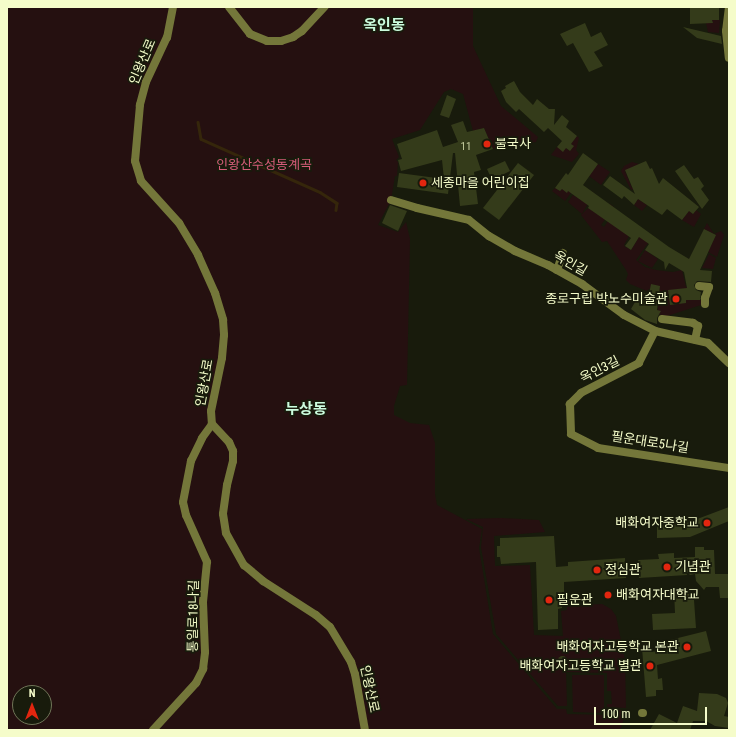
<!DOCTYPE html>
<meta charset="utf-8">
<style>
body{margin:0}
#map{position:relative;width:736px;height:737px;overflow:hidden;background:#181b0c;font-family:"Roboto Condensed","Noto Sans KR",sans-serif}
div>[style]{position:absolute}
.green>*{inset:0;background:#251010}
.stream>*{height:2.5px;margin:-1.25px;padding:0 1.25px;transform-origin:1.25px;border-radius:1.25px;background:#35260b}
.building>*{inset:0;background:#343b1a}
.round{border-radius:50%}
.minor>*{height:8px;margin:-4px;padding:0 4px;transform-origin:4px;border-radius:4px;background:#74773a}
.tertiary>*{height:8px;margin:-4px;padding:0 4px;transform-origin:4px;border-radius:4px;background:#74773a}
.dots>*{width:11px;height:11px;translate:-50% -50%;box-sizing:border-box;border:2px solid #181b0c;border-radius:50%}
span{translate:-50% -50%;white-space:nowrap;text-align:center;line-height:1.15;-webkit-text-stroke:3.5px #181b0c;paint-order:stroke}
.number-label{font-size:11px;color:#c5cc9e}
.number-label span{-webkit-text-stroke-width:0}
.street-label{font-size:13px;color:#f5fcca}
.poi-label{font-size:13px;color:#f5fcca}
.left{translate:0 -50%;text-align:left}
.right{translate:-100% -50%;text-align:right}
.park-label{font-size:13px;color:#d55c79}
.quarter-label{font-size:15px;color:#ccfcde;font-weight:700}
.frame{position:absolute;inset:0;border:8px solid #f5fcca;pointer-events:none}
.north{position:absolute;left:12px;top:685px;width:40px;height:40px;box-sizing:border-box;background:#181b0c;border:1px solid #707558;border-radius:50%;rotate:0deg;font-size:11px;font-weight:700;line-height:16px;text-align:center;color:#f5fcca}
.north::after{content:'';display:block;margin:auto;width:14px;height:18px;background:#e3260f;clip-path:polygon(50% 0,100% 100%,50% 72%,0 100%)}
.scale{position:absolute;left:594px;top:707px;width:113px;height:18px;box-sizing:border-box;border:2px solid #f5fcca;border-top:0;padding-left:5px;font-size:12px;line-height:14px;white-space:nowrap;color:#f5fcca;-webkit-text-stroke:3px #181b0c;paint-order:stroke}
</style>
<div id="map">
<div class="green">
<div style="clip-path:polygon(evenodd,7px 7px,473px 7px,473px 46px,501px 106px,538px 137px,536px 142px,493px 149px,484px 128px,473px 131px,463px 94px,451px 89px,444px 92px,420px 130px,392px 139px,399px 157px,396px 160px,398px 162px,397px 176px,395px 176px,391px 200px,378px 225px,398px 232px,406px 222px,410px 239px,407px 385px,400px 386px,394px 406px,394px 415px,410px 423px,429px 425px,435px 443px,435px 494px,437px 505px,482px 529px,479px 548px,493px 634px,557px 709px,566px 709px,567px 714px,609px 715px,609px 710px,627px 710px,620px 730px,7px 730px,7px 7px,20px 693px,44px 693px,44px 717px,20px 717px,20px 693px)"></div>
<div style="clip-path:polygon(712px 20px,720px 20px,719px 33px,708px 32px,706px 23px,712px 23px)"></div>
<div style="clip-path:polygon(577px 136px,579px 138px,576px 150px,579px 154px,572px 162px,551px 155px,557px 147px,566px 148px,570px 151px,573px 146px,571px 144px)"></div>
<div style="clip-path:polygon(632px 162px,639px 164px,625px 171px,632px 188px,645px 183px,645px 185px,631px 190px,621px 171px,624px 166px)"></div>
<div style="clip-path:polygon(598px 164px,610px 172px,601px 185px,589px 176px)"></div>
<div style="clip-path:polygon(575px 182px,578px 183px,565px 201px,552px 191px,555px 188px,560px 191px,562px 189px,567px 192px)"></div>
<div style="clip-path:polygon(591px 191px,594px 193px,582px 214px,568px 202px,573px 195px,584px 202px)"></div>
<div style="clip-path:polygon(638px 199px,647px 205px,642px 211px,634px 205px)"></div>
<div style="clip-path:polygon(610px 204px,614px 207px,601px 225px,604px 227px,608px 221px,629px 236px,624px 245px,626px 248px,627px 247px,631px 250px,639px 237px,653px 236px,636px 260px,645px 267px,656px 270px,673px 272px,682px 270px,686px 287px,689px 287px,690px 300px,703px 300px,704px 304px,667px 316px,657px 314px,660px 290px,649px 289px,647px 291px,630px 284px,626px 280px,628px 274px,626px 270px,607px 241px,602px 242px,581px 215px,588px 208px,602px 217px)"></div>
<div style="clip-path:polygon(696px 210px,701px 214px,694px 227px,682px 220px,689px 211px,693px 214px)"></div>
<div style="clip-path:polygon(707px 223px,714px 234px,721px 231px,724px 235px,717px 257px,708px 252px,716px 235px,704px 229px)"></div>
<div style="clip-path:polygon(645px 250px,658px 259px,652px 268px,638px 261px)"></div>
<div style="clip-path:polygon(709px 254px,716px 258px,713px 269px,702px 268px)"></div>
<div style="clip-path:polygon(501px 518px,539px 520px,545px 532px,494px 536px,495px 566px,530px 565px,534px 635px,563px 636px,561px 611px,567px 610px,567px 606px,602px 604px,611px 609px,616px 616px,625px 660px,626px 708px,607px 707px,607px 704px,612px 704px,611px 691px,607px 691px,607px 673px,566px 672px,567px 706px,558px 706px,496px 634px,481px 547px,483px 527px,466px 519px)"></div>
<div style="clip-path:polygon(572px 675px,604px 675px,604px 713px,573px 712px)"></div>
</div>
<div class="stream">
<div style="left:198px;top:122px;width:17px;rotate:80deg"></div>
<div style="left:201px;top:139px;width:130px;rotate:24deg"></div>
<div style="left:320px;top:192px;width:20px;rotate:33deg"></div>
<div style="left:337px;top:203px;width:7px;rotate:98deg"></div>
</div>
<div class="building">
<div style="clip-path:polygon(690px 7px,719px 7px,719px 20px,712px 20px,713px 23px,690px 24px)"></div>
<div style="clip-path:polygon(585px 23px,591px 37px,601px 32px,608px 45px,594px 52px,603px 66px,589px 72px,573px 43px,567px 46px,560px 34px)"></div>
<div style="clip-path:polygon(683px 27px,721px 36px,722px 44px,697px 38px)"></div>
<div style="clip-path:polygon(514px 81px,520px 92px,533px 105px,537px 99px,549px 109px,555px 109px,554px 125px,562px 115px,569px 121px,566px 127px,577px 136px,571px 144px,574px 146px,570px 151px,566px 148px,563px 152px,557px 147px,562px 141px,548px 128px,544px 132px,519px 109px,516px 112px,506px 102px,501px 91px,506px 88px,505px 86px)"></div>
<div style="clip-path:polygon(447px 95px,456px 99px,449px 118px,440px 115px)"></div>
<div style="clip-path:polygon(463px 121px,467px 132px,484px 128px,493px 149px,476px 155px,481px 170px,474px 172px,478px 204px,460px 206px,455px 153px,453px 153px,448px 194px,397px 187px,399px 173px,444px 179px,442px 160px,401px 171px,398px 160px,402px 159px,397px 144px,437px 130px,443px 147px,458px 142px,451px 125px)"></div>
<div style="clip-path:polygon(583px 153px,598px 164px,583px 185px,669px 247px,689px 259px,704px 229px,716px 235px,700px 270px,712px 271px,711px 282px,697px 281px,694px 285px,696px 290px,701px 292px,700px 300px,686px 300px,686px 303px,670px 305px,668px 290px,687px 288px,684px 272px,669px 263px,665px 270px,664px 262px,645px 250px,649px 244px,639px 237px,631px 250px,625px 246px,631px 238px,588px 208px,589px 206px,568px 191px,567px 193px,562px 189px,560px 191px,555px 188px,566px 173px,568px 175px)"></div>
<div style="clip-path:polygon(505px 161px,510px 171px,492px 180px,487px 169px)"></div>
<div style="clip-path:polygon(646px 161px,650px 169px,652px 168px,659px 184px,663px 178px,699px 207px,693px 214px,689px 211px,682px 220px,667px 209px,662px 215px,638px 199px,634px 205px,624px 196px,622px 199px,603px 185px,610px 176px,635px 194px,625px 170px)"></div>
<div style="clip-path:polygon(518px 163px,534px 175px,499px 220px,483px 208px)"></div>
<div style="clip-path:polygon(684px 165px,694px 179px,698px 177px,704px 186px,701px 189px,709px 200px,702px 209px,675px 171px)"></div>
<div style="clip-path:polygon(390px 205px,407px 211px,398px 231px,382px 223px)"></div>
<div style="clip-path:polygon(651px 284px,660px 286px,657px 310px,661px 311px,657px 318px,657px 324px,645px 320px,631px 309px,638px 297px,643px 293px,649px 294px)"></div>
<div style="clip-path:polygon(729px 507px,729px 521px,690px 537px,657px 538px,657px 525px,684px 524px)"></div>
<div style="clip-path:polygon(554px 536px,556px 567px,568px 566px,568px 562px,625px 558px,626px 578px,564px 582px,564px 592px,562px 592px,562px 608px,558px 609px,558px 629px,538px 630px,536px 562px,501px 564px,500px 557px,497px 557px,497px 546px,500px 546px,500px 538px)"></div>
<div style="clip-path:polygon(695px 547px,704px 547px,704px 550px,714px 550px,715px 574px,729px 574px,729px 598px,720px 598px,719px 587px,706px 587px,704px 590px,696px 581px,695px 574px,690px 575px,686px 571px,687px 575px,639px 578px,638px 560px,659px 559px,658px 554px,674px 553px,674px 558px,695px 557px)"></div>
<div style="clip-path:polygon(674px 590px,687px 590px,688px 594px,691px 594px,694px 600px,696px 628px,653px 630px,652px 614px,675px 613px)"></div>
<div style="clip-path:polygon(706px 631px,711px 651px,657px 665px,658px 679px,662px 678px,663px 690px,656px 690px,656px 696px,646px 697px,642px 648px,648px 647px,648px 652px,664px 651px,662px 642px)"></div>
<div class="round" style="left:557.5px;top:655.5px;width:9px;height:9px"></div>
<div style="clip-path:polygon(699px 693px,717px 694px,726px 698px,728px 703px,724px 716px,729px 717px,729px 728px,715px 726px,706px 721px,693px 721px,690px 730px,650px 730px,659px 714px,677px 723px,683px 706px,697px 711px)"></div>
</div>
<div class="minor">
<div style="left:391px;top:200px;width:27px;rotate:17deg"></div>
<div style="left:417px;top:208px;width:53px;rotate:13deg"></div>
<div style="left:469px;top:220px;width:26px;rotate:39deg"></div>
<div style="left:489px;top:236px;width:30px;rotate:30deg"></div>
<div style="left:515px;top:251px;width:36px;rotate:23deg"></div>
<div style="left:548px;top:265px;width:39px;rotate:29deg"></div>
<div style="left:582px;top:284px;width:52px;rotate:36.4deg"></div>
<div style="left:624px;top:315px;width:35px;rotate:27deg"></div>
<div style="left:655px;top:331px;width:54px;rotate:12.8deg"></div>
<div style="left:708px;top:343px;width:29px;rotate:44deg"></div>
<div style="left:557px;top:270px;width:18px;rotate:-71deg"></div>
<div style="left:699px;top:286px;width:10px;rotate:6deg"></div>
<div style="left:709px;top:287px;width:12px;rotate:110deg"></div>
<div style="left:705px;top:298px;width:6px;rotate:90deg"></div>
<div style="left:662px;top:319px;width:31px;rotate:7deg"></div>
<div style="left:693px;top:323px;width:6px;rotate:31deg"></div>
<div style="left:698px;top:326px;width:14px;rotate:102deg"></div>
<div style="left:655px;top:331px;width:36px;rotate:117deg"></div>
<div style="left:639px;top:363px;width:65px;rotate:152.7deg"></div>
<div style="left:581px;top:393px;width:16px;rotate:135deg"></div>
<div style="left:570px;top:404px;width:30px;rotate:88deg"></div>
<div style="left:571px;top:434px;width:30px;rotate:27deg"></div>
<div style="left:598px;top:448px;width:133px;rotate:8.7deg"></div>
<div style="left:642px;top:713px;width:1px"></div>
<div style="left:153px;top:730px;width:64px;rotate:-47.5deg"></div>
<div style="left:196px;top:683px;width:16px;rotate:-63deg"></div>
<div style="left:203px;top:669px;width:17px;rotate:-83deg"></div>
<div style="left:205px;top:652px;width:50px;rotate:-92.3deg"></div>
<div style="left:203px;top:602px;width:40px;rotate:-84.3deg"></div>
<div style="left:207px;top:562px;width:51px;rotate:-114.1deg"></div>
<div style="left:186px;top:515px;width:13px;rotate:-103deg"></div>
<div style="left:183px;top:502px;width:42px;rotate:-79deg"></div>
<div style="left:191px;top:461px;width:25px;rotate:-64deg"></div>
<div style="left:202px;top:438px;width:17px;rotate:-54deg"></div>
</div>
<div class="tertiary">
<div style="left:173px;top:7px;width:31px;rotate:101deg"></div>
<div style="left:167px;top:37px;width:50px;rotate:115deg"></div>
<div style="left:146px;top:82px;width:24px;rotate:105deg"></div>
<div style="left:140px;top:105px;width:56px;rotate:95.1deg"></div>
<div style="left:135px;top:161px;width:21px;rotate:73deg"></div>
<div style="left:141px;top:181px;width:57px;rotate:47.9deg"></div>
<div style="left:179px;top:223px;width:37px;rotate:59deg"></div>
<div style="left:198px;top:255px;width:42px;rotate:65.9deg"></div>
<div style="left:215px;top:293px;width:28px;rotate:73deg"></div>
<div style="left:223px;top:320px;width:15px;rotate:86deg"></div>
<div style="left:224px;top:335px;width:23px;rotate:95deg"></div>
<div style="left:222px;top:358px;width:54px;rotate:101.7deg"></div>
<div style="left:211px;top:411px;width:13px;rotate:86deg"></div>
<div style="left:212px;top:424px;width:25px;rotate:47deg"></div>
<div style="left:229px;top:442px;width:10px;rotate:66deg"></div>
<div style="left:233px;top:451px;width:10px;rotate:90deg"></div>
<div style="left:233px;top:461px;width:25px;rotate:104deg"></div>
<div style="left:227px;top:485px;width:29px;rotate:98deg"></div>
<div style="left:223px;top:514px;width:19px;rotate:81deg"></div>
<div style="left:226px;top:533px;width:37px;rotate:61deg"></div>
<div style="left:244px;top:565px;width:25px;rotate:40deg"></div>
<div style="left:263px;top:581px;width:63px;rotate:32.7deg"></div>
<div style="left:316px;top:615px;width:18px;rotate:41deg"></div>
<div style="left:330px;top:627px;width:41px;rotate:59deg"></div>
<div style="left:351px;top:662px;width:13px;rotate:72deg"></div>
<div style="left:355px;top:674px;width:57px;rotate:79.9deg"></div>
<div style="left:229px;top:7px;width:34px;rotate:52deg"></div>
<div style="left:250px;top:34px;width:18px;rotate:22deg"></div>
<div style="left:267px;top:41px;width:14px"></div>
<div style="left:281px;top:41px;width:13px;rotate:-18deg"></div>
<div style="left:293px;top:37px;width:11px;rotate:-34deg"></div>
<div style="left:302px;top:31px;width:33px;rotate:-47deg"></div>
<div style="left:729px;top:7px;width:24px;rotate:97deg"></div>
<div style="left:726px;top:31px;width:27px;rotate:84deg"></div>
</div>
<div class="dots">
<div style="left:487px;top:144px;background:#e3260f"></div>
<div style="left:423px;top:183px;background:#e3260f"></div>
<div style="left:676px;top:299px;background:#e3260f"></div>
<div style="left:707px;top:523px;background:#e3260f"></div>
<div style="left:667px;top:567px;background:#e3260f"></div>
<div style="left:597px;top:570px;background:#e3260f"></div>
<div style="left:608px;top:595px;background:#e3260f"></div>
<div style="left:549px;top:600px;background:#e3260f"></div>
<div style="left:687px;top:647px;background:#e3260f"></div>
<div style="left:650px;top:666px;background:#e3260f"></div>
</div>
<div class="number-label">
<span style="left:466px;top:147px">11</span>
</div>
<div class="street-label">
<span style="left:143px;top:62px;rotate:-67deg">인왕산로</span>
<span style="left:570px;top:264px;rotate:30deg">옥인길</span>
<span style="left:600px;top:370px;rotate:-27deg">옥인3길</span>
<span style="left:205px;top:383px;rotate:-80deg">인왕산로</span>
<span style="left:650px;top:443px;rotate:9deg">필운대로5나길</span>
<span style="left:194px;top:616px;rotate:-89deg">통일로18나길</span>
<span style="left:369px;top:689px;rotate:78deg">인왕산로</span>
</div>
<div class="poi-label">
<span class="left" style="left:495px;top:144px">불국사</span>
<span class="left" style="left:431px;top:183px">세종마을 어린이집</span>
<span class="right" style="left:668px;top:299px">종로구립 박노수미술관</span>
<span class="right" style="left:699px;top:523px">배화여자중학교</span>
<span class="left" style="left:675px;top:567px">기념관</span>
<span class="left" style="left:605px;top:570px">정심관</span>
<span class="left" style="left:616px;top:595px">배화여자대학교</span>
<span class="left" style="left:557px;top:600px">필운관</span>
<span class="right" style="left:679px;top:647px">배화여자고등학교 본관</span>
<span class="right" style="left:642px;top:666px">배화여자고등학교 별관</span>
</div>
<div class="park-label">
<span style="left:264px;top:165px">인왕산수성동계곡</span>
</div>
<div class="quarter-label">
<span style="left:384px;top:26px">옥인동</span>
<span style="left:306px;top:410px">누상동</span>
</div>
<div class="frame"></div>
<div class="north">N</div>
<div class="scale">100 m</div>
</div>
